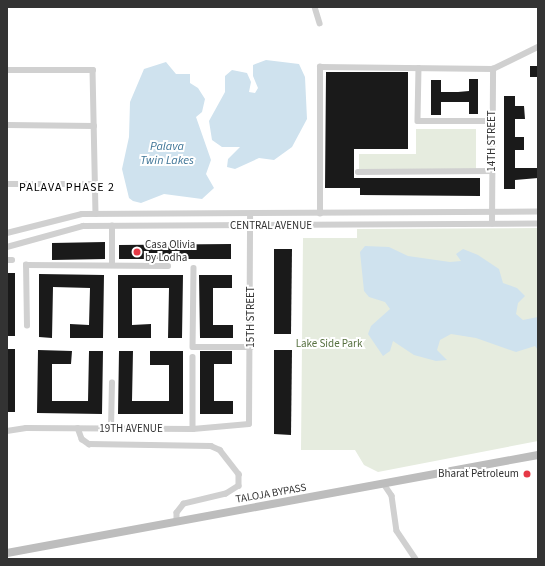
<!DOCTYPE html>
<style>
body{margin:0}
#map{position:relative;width:545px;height:566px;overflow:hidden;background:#fff;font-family:"Source Sans 3",sans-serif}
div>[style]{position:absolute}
.green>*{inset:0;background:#e6ecdf}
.water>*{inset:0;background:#cfe2ee}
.building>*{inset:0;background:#1a1a1a}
.street>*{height:5.5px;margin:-2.75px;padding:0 2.75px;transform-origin:2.75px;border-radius:2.75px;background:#d0d0d0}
.secondary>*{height:8px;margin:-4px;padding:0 4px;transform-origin:4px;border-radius:4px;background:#bdbdbd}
.dots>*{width:11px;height:11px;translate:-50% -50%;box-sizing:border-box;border:2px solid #fff;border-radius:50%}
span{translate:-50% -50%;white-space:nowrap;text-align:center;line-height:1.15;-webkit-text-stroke:4px #fff;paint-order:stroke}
.street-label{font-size:11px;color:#333}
.poi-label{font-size:11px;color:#333}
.left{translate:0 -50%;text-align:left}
.right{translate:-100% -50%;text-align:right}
.park-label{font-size:11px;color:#56703f}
.water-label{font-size:12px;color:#3f7597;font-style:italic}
.neighbourhood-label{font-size:12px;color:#000;letter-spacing:1px}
.frame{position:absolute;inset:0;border:8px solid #333;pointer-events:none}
</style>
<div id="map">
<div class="green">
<div style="clip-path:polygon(416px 129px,476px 129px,476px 170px,359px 170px,359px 154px,416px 154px)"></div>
<div style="clip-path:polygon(538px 228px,538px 441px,378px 472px,364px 465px,355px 450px,301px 450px,303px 238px,357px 238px,357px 229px)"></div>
</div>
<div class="water">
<div style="clip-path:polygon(266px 60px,299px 64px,305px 77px,307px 119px,292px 147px,274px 160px,259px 158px,235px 169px,227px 167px,228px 159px,240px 147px,222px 147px,212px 140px,209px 121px,225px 92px,225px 76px,232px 70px,247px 73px,251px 82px,249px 92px,255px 93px,258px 88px,253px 76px,253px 65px)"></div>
<div style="clip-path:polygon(166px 62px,176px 74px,190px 74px,190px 83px,198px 88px,205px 99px,202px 112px,196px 117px,211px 160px,206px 174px,214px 188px,202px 199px,164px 194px,141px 203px,133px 201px,129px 198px,122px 169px,129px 137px,130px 102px,144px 69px)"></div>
<div style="clip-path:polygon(365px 246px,389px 247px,408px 256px,450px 262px,461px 261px,456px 254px,463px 249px,478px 255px,499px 269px,503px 283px,517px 288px,525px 296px,518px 303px,516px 314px,523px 320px,538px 317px,538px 350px,535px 346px,516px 352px,476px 338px,451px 334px,440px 340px,437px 350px,447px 360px,436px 361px,414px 355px,393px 341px,390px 351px,383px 356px,368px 334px,371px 326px,390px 309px,385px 302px,369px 297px,364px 291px,360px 252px)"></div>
</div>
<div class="building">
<div style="clip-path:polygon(530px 66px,538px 66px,538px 77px,530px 77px)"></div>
<div style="clip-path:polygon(326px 72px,408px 72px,408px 149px,354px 149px,354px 178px,480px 178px,480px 196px,360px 195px,360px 188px,325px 188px)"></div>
<div style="clip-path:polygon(469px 79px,478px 79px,478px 114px,469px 114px,469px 102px,441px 102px,441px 115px,431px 115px,431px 80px,441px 80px,441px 92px,458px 92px,469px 91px)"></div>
<div style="clip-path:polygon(504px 96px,515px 96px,515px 106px,524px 106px,525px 119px,515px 119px,515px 137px,524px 137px,524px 150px,515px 150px,515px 168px,538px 168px,538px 178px,515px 180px,515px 189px,504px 189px)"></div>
<div style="clip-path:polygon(105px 242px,105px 259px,52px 260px,52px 243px)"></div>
<div style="clip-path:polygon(231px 244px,231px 259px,119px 259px,119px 245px)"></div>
<div style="clip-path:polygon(274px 249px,292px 249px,291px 334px,274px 334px)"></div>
<div style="clip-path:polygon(7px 273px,15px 273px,15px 336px,7px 336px)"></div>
<div style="clip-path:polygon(39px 274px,104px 275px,103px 338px,70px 338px,70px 324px,89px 325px,90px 288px,53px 287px,52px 338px,39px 337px)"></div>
<div style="clip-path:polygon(118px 275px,183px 275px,182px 338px,168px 338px,169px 288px,132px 288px,132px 325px,151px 324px,151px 338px,118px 338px)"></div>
<div style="clip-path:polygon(199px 275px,232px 275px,232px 288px,213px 288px,213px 325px,233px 325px,233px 338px,200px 338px)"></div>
<div style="clip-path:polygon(7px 349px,15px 349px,15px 412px,7px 412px)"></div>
<div style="clip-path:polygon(38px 350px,72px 351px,71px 364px,52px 364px,52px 401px,88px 401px,89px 351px,103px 351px,102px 414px,37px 413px)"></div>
<div style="clip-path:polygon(274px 350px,292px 350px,291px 435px,274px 434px)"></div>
<div style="clip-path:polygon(119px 351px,133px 351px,132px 401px,169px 401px,169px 365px,150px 365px,150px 351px,183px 351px,183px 414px,118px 414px)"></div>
<div style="clip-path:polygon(200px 351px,232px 351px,232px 364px,214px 364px,214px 401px,233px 401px,233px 414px,200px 414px)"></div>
</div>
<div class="street">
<div style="left:315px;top:7px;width:17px;rotate:73deg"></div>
<div style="left:419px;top:68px;width:53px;rotate:91.1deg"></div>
<div style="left:418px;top:121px;width:74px"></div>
<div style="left:7px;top:70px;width:86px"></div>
<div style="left:93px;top:70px;width:144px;rotate:88.8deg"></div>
<div style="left:7px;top:125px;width:87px;rotate:0.7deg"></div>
<div style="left:358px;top:172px;width:134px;rotate:-0.4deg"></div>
<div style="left:7px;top:184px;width:89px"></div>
<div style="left:320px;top:214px;width:147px;rotate:-90deg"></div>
<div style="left:320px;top:67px;width:173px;rotate:0.7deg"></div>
<div style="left:493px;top:69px;width:50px;rotate:-26.1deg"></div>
<div style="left:492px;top:224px;width:155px;rotate:-89.6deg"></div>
<div style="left:7px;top:233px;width:77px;rotate:-14.2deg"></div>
<div style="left:82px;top:214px;width:456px;rotate:-0.3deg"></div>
<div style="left:7px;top:247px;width:79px;rotate:-15.4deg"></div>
<div style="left:83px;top:226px;width:455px;rotate:-0.3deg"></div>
<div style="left:7px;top:260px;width:5px"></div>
<div style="left:112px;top:265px;width:39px;rotate:-90deg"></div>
<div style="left:194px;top:268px;width:79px;rotate:90.7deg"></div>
<div style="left:193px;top:347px;width:58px"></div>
<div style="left:27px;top:326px;width:61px;rotate:-90.9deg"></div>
<div style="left:26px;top:265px;width:142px;rotate:0.4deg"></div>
<div style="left:193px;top:357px;width:72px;rotate:90deg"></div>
<div style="left:78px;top:428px;width:12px;rotate:70deg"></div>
<div style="left:82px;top:439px;width:9px;rotate:36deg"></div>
<div style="left:89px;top:444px;width:122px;rotate:0.9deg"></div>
<div style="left:211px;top:446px;width:10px;rotate:24deg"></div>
<div style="left:220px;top:450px;width:31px;rotate:52deg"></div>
<div style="left:239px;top:474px;width:12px;rotate:90deg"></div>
<div style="left:239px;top:486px;width:15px;rotate:148deg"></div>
<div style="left:226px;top:494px;width:43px;rotate:166.6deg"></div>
<div style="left:184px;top:504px;width:11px;rotate:128deg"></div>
<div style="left:177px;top:513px;width:9px;rotate:90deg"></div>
<div style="left:111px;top:429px;width:46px;rotate:-88.8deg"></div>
<div style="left:7px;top:431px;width:19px;rotate:-9deg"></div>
<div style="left:26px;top:428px;width:167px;rotate:0.3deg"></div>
<div style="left:193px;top:429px;width:56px;rotate:-5.1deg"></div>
<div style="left:249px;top:424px;width:209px;rotate:-89.7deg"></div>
<div style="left:384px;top:484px;width:14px;rotate:56deg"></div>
<div style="left:392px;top:496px;width:35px;rotate:82deg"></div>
<div style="left:397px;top:531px;width:34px;rotate:56deg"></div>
</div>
<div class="secondary">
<div style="left:7px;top:553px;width:540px;rotate:-10.46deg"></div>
</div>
<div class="dots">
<div style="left:137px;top:252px;background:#e63946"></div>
<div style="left:527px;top:474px;background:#e63946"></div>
</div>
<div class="street-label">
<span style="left:492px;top:141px;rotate:-90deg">14TH STREET</span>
<span style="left:271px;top:226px">CENTRAL AVENUE</span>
<span style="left:251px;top:317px;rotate:-90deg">15TH STREET</span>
<span style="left:131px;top:429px">19TH AVENUE</span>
<span style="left:271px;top:494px;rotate:-10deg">TALOJA BYPASS</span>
</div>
<div class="poi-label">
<span class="left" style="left:145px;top:252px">Casa Olivia<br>by Lodha</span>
<span class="right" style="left:519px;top:474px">Bharat Petroleum</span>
</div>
<div class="park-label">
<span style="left:329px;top:344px">Lake Side Park</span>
</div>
<div class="water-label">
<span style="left:167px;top:154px">Palava<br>Twin Lakes</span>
</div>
<div class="neighbourhood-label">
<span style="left:67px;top:188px">PALAVA PHASE 2</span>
</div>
<div class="frame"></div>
</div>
